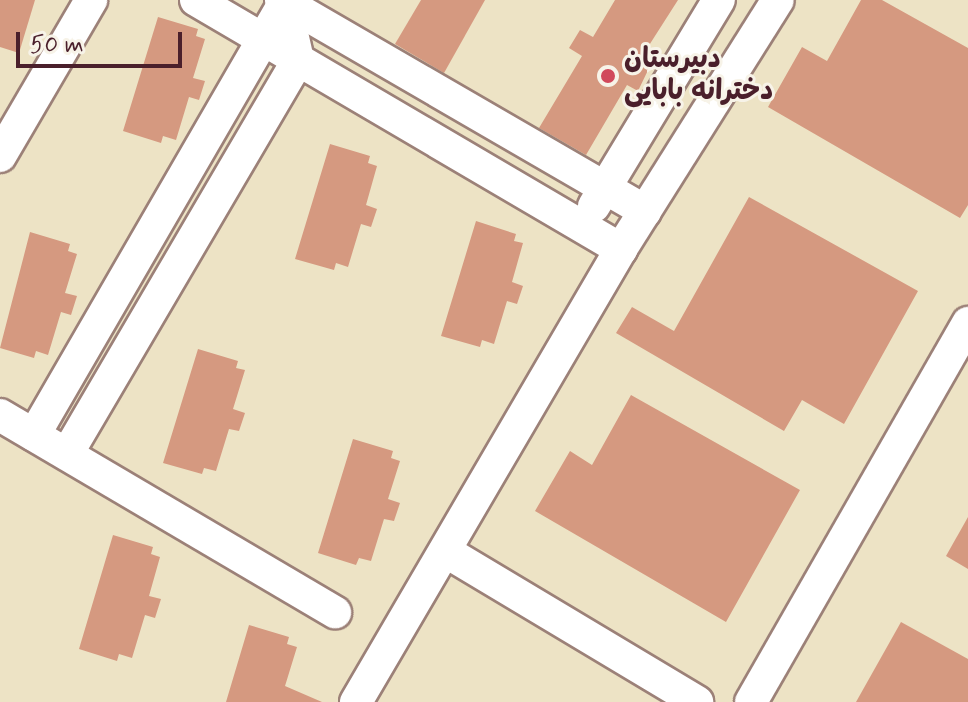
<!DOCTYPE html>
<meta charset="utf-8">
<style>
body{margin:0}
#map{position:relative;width:968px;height:702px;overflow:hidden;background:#ede3c5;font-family:Mynerve,"Playpen Sans Arabic",sans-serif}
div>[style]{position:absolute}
.building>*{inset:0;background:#d59980}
.roads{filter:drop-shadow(2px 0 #9c8178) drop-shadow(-2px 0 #9c8178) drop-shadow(0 2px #9c8178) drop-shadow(0 -2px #9c8178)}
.minor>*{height:32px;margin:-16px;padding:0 16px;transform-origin:16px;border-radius:16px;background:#fff}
.dots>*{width:22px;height:22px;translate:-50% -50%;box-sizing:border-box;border:4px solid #f7f3e8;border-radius:50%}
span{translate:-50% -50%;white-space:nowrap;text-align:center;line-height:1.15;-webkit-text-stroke:6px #f7f3e8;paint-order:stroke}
.poi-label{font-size:28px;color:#4a1f2b;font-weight:700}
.left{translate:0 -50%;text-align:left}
.scale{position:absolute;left:16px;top:32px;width:166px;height:36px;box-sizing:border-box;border:4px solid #4a1f2b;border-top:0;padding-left:10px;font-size:24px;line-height:28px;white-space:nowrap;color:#4a1f2b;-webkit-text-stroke:6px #f7f3e8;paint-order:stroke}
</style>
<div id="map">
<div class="building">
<div style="clip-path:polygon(0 0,35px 0,19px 53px,0 47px)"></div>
<div style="clip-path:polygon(421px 0,485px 0,444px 73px,395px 44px)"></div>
<div style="clip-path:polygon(615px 0,678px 0,639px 61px,650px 66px,638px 91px,627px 85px,586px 155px,539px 128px,582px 56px,569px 48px,580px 30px,593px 37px)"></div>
<div style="clip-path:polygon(861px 0,882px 0,968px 48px,968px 205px,960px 218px,768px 107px,802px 47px,827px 61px)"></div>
<div style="clip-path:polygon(158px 17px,198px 29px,196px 36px,205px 39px,193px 78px,205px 81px,199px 100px,189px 97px,176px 140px,163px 136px,161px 143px,123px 131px)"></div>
<div style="clip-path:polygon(330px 144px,370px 156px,368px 163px,377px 166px,366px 205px,377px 209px,371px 227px,361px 224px,348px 267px,336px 263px,334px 270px,295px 259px)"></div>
<div style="clip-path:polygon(749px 197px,918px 291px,844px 424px,802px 400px,784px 431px,616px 333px,632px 307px,674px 331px)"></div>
<div style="clip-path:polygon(476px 221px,516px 234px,514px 241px,523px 243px,512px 282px,523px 286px,517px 304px,507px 301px,494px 344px,482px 340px,480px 347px,441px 336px)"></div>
<div style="clip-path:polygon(30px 232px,70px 244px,68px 251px,77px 254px,65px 293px,77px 296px,71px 315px,61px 312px,48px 355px,36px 351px,34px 358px,0 348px)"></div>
<div style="clip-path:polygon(198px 349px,238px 361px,236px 368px,245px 370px,233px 409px,245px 413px,239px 431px,229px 429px,216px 471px,204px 468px,202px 474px,163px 463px)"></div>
<div style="clip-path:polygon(631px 395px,800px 490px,726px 622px,535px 511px,570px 451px,592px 465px)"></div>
<div style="clip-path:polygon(353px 439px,393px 451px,391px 458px,400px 461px,388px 499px,400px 503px,394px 521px,384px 519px,371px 561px,359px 558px,356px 565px,318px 553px)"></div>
<div style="clip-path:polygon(968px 517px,968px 569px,946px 556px)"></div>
<div style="clip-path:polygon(113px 535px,153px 547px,151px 554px,160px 557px,149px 596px,161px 599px,155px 618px,145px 615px,132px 658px,119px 654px,117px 661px,79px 649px)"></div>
<div style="clip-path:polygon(901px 622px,968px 659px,968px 702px,856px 702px)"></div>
<div style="clip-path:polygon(249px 625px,289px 637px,287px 644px,297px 647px,285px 686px,322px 702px,226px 702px)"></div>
</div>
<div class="roads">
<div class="minor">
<div style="left:196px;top:0;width:493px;rotate:30.4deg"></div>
<div style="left:281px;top:0;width:421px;rotate:30.1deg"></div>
<div style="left:0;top:156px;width:181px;rotate:-59.7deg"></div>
<div style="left:594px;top:206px;width:241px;rotate:-58.8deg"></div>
<div style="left:0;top:415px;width:389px;rotate:30.5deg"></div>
<div style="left:34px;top:435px;width:503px;rotate:-59.92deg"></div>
<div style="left:67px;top:454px;width:457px;rotate:-59.6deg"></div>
<div style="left:298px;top:60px;width:59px;rotate:-102.6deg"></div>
<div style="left:445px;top:551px;width:294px;rotate:30.9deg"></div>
<div style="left:356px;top:702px;width:525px;rotate:-59.67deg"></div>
<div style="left:621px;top:249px;width:294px;rotate:-57.8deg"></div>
<div style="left:751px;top:702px;width:437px;rotate:-60.2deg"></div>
</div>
</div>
<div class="dots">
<div style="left:608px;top:76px;background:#d1495b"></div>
</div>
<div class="poi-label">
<span class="left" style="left:624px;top:76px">دبیرستان<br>دخترانه بابایی</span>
</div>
<div class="scale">50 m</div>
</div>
